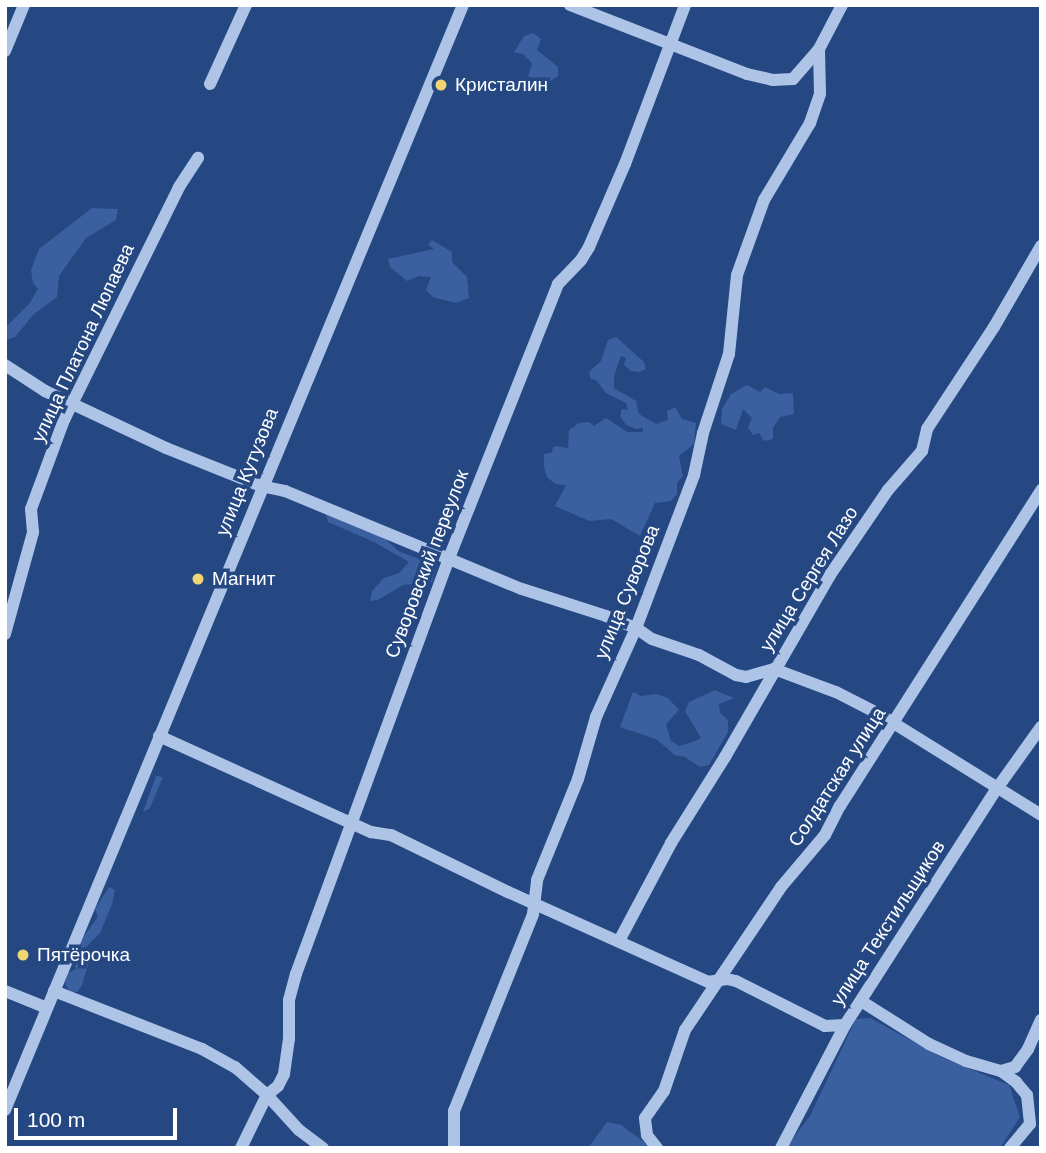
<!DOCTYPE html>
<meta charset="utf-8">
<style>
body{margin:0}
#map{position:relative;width:1046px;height:1153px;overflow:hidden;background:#254883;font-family:Arial,sans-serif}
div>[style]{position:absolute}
.green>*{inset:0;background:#3a60a0}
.minor>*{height:12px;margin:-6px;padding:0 6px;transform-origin:6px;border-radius:6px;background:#aec4e7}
.dots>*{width:19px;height:19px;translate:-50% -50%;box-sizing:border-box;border:4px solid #254883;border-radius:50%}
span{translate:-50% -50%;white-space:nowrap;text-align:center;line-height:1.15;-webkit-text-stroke:7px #254883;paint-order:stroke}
.poi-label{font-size:19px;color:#fff}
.left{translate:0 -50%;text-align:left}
.street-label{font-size:19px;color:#fff}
.frame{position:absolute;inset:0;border:7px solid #fff;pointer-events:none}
.scale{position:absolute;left:14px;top:1108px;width:163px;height:32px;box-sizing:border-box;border:4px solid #fff;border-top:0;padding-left:9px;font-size:21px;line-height:24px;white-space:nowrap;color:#fff;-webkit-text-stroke:5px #254883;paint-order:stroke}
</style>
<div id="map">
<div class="green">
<div style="clip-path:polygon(533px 33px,541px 39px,537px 50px,558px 67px,558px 76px,540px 88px,539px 82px,528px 76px,532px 64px,529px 60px,523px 54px,514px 52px,524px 36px)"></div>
<div style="clip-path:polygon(92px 208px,118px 209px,116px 220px,86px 238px,59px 276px,57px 297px,34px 314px,15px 337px,5px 340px,5px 328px,29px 304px,38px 289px,33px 283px,31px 270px,39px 249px)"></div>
<div style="clip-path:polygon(432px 240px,452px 252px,452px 262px,467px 277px,469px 298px,456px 303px,433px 297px,426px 290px,431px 277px,419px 276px,407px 281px,390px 267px,388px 259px,434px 249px,428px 245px)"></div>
<div style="clip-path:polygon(616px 337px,644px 362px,646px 369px,639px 372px,631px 371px,624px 365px,626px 358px,621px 356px,614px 376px,614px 388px,636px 401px,639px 414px,656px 424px,668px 420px,667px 411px,675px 407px,682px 419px,696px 423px,694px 444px,679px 456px,683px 476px,677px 483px,677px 494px,671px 501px,655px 503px,640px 536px,611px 519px,589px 521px,555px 506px,566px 485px,555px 484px,547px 477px,544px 467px,544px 454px,551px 453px,554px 446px,568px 448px,569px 430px,579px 423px,589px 422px,594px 426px,606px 418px,627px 432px,643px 432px,643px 428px,636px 429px,626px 425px,620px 416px,622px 409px,628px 410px,626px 403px,606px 393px,596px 380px,591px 379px,589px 372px,601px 361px,608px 340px)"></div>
<div style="clip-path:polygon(747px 385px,760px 392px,765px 387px,779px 394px,793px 393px,794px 414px,780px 417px,773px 428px,773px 439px,764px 441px,759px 433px,753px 435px,748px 428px,752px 418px,743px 409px,736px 430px,721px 424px,722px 409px,731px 394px)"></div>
<div style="clip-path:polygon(326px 514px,384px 538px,400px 552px,437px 565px,432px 582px,403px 585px,378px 600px,370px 601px,372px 591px,384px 578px,399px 573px,409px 562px,374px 542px,328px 522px)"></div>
<div style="clip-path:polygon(715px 690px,734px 698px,719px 704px,720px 713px,728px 720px,728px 732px,709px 765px,700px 767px,685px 757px,675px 755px,656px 739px,620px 727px,633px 692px,641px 696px,656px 694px,668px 698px,679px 710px,666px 724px,671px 741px,679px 746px,693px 742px,701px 738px,685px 711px,689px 702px)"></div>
<div style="clip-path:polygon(156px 776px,163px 777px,150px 808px,143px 812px)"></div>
<div style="clip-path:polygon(109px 887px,115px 890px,112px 904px,100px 933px,86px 947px,88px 965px,82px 985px,77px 992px,69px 991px,65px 983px,68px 973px,76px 969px,73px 958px,75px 948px,98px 917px,95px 909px)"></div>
<div style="clip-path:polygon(870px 1018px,943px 1058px,1009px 1085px,1020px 1117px,1000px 1148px,786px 1148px,810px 1116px,856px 1019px)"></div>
<div style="clip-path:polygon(607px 1122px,621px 1125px,652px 1148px,588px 1148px)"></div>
</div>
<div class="minor">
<div style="left:570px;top:5px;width:190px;rotate:21.3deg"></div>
<div style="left:747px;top:74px;width:27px;rotate:13deg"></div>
<div style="left:773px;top:80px;width:20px;rotate:-3deg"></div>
<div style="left:793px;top:79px;width:40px;rotate:-49deg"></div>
<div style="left:819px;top:49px;width:50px;rotate:-62.4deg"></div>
<div style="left:5px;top:51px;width:50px;rotate:-67.6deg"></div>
<div style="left:210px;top:84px;width:87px;rotate:-65.5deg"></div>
<div style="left:5px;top:365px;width:48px;rotate:33deg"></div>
<div style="left:45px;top:391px;width:134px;rotate:25.2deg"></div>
<div style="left:166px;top:448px;width:102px;rotate:21.8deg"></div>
<div style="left:261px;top:486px;width:25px;rotate:12deg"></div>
<div style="left:285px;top:491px;width:256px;rotate:22.5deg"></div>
<div style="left:522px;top:589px;width:88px;rotate:17.8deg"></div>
<div style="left:606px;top:616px;width:32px;rotate:22deg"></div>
<div style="left:636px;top:628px;width:19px;rotate:35deg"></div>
<div style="left:652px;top:639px;width:50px;rotate:18.8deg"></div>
<div style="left:699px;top:655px;width:42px;rotate:28.4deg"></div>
<div style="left:736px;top:675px;width:10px;rotate:11deg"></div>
<div style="left:746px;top:677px;width:29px;rotate:-16deg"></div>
<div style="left:774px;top:669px;width:66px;rotate:20.4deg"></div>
<div style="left:836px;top:692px;width:48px;rotate:27.1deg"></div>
<div style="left:879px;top:714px;width:191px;rotate:31.9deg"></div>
<div style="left:5px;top:634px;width:106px;rotate:-74.6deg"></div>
<div style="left:33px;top:532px;width:23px;rotate:-95deg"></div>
<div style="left:31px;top:509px;width:95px;rotate:-69.7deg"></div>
<div style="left:64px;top:420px;width:260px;rotate:-63.7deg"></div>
<div style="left:179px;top:187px;width:35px;rotate:-57deg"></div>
<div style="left:159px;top:736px;width:233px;rotate:24.4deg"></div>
<div style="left:371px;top:832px;width:20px;rotate:9deg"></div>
<div style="left:391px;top:835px;width:130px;rotate:26deg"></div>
<div style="left:508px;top:892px;width:219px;rotate:24.2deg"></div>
<div style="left:708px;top:982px;width:19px;rotate:-9deg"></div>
<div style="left:727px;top:979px;width:9px;rotate:13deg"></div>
<div style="left:736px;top:981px;width:100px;rotate:26.8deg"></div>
<div style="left:825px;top:1026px;width:20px;rotate:-3deg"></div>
<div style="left:619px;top:941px;width:111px;rotate:-62deg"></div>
<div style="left:671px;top:843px;width:102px;rotate:-57.9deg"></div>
<div style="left:725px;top:757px;width:210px;rotate:-60deg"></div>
<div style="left:830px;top:575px;width:103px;rotate:-55.7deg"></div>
<div style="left:888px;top:490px;width:52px;rotate:-48.9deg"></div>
<div style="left:922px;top:451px;width:23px;rotate:-77deg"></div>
<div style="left:927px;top:429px;width:122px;rotate:-56.7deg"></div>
<div style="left:994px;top:327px;width:94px;rotate:-59.9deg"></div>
<div style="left:5px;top:991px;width:45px;rotate:22deg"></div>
<div style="left:54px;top:991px;width:159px;rotate:21.4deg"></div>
<div style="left:202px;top:1049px;width:38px;rotate:29deg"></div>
<div style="left:235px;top:1067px;width:43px;rotate:41.2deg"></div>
<div style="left:267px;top:1095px;width:47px;rotate:47.6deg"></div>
<div style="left:299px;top:1130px;width:30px;rotate:37deg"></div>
<div style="left:861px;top:1001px;width:80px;rotate:32.3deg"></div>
<div style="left:929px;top:1044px;width:41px;rotate:24.7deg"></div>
<div style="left:966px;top:1061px;width:36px;rotate:16deg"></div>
<div style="left:1001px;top:1071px;width:19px;rotate:36deg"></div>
<div style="left:1016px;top:1082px;width:17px;rotate:50deg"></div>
<div style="left:1027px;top:1095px;width:29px;rotate:84deg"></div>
<div style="left:1030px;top:1124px;width:31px;rotate:130deg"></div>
<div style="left:1001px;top:1071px;width:15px;rotate:-16deg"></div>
<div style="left:1015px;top:1067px;width:22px;rotate:-54deg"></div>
<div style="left:1028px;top:1049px;width:32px;rotate:-66deg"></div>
<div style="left:5px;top:1110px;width:1196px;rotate:-67.49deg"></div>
<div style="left:241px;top:1148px;width:59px;rotate:-63.9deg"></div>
<div style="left:267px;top:1095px;width:14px;rotate:-39deg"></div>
<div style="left:278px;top:1086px;width:13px;rotate:-63deg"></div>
<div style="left:284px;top:1074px;width:35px;rotate:-82deg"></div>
<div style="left:289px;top:1039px;width:39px;rotate:-90deg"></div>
<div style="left:289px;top:1000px;width:27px;rotate:-75deg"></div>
<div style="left:296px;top:974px;width:443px;rotate:-69.8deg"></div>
<div style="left:449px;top:558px;width:295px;rotate:-68.3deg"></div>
<div style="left:558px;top:284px;width:33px;rotate:-46deg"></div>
<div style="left:581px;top:260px;width:15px;rotate:-58deg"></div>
<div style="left:589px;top:247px;width:90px;rotate:-66.6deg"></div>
<div style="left:625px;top:164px;width:170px;rotate:-69.3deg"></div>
<div style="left:454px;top:1148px;width:37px;rotate:-90deg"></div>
<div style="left:454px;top:1111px;width:212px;rotate:-68.1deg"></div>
<div style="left:533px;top:914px;width:34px;rotate:-83deg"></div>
<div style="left:537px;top:880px;width:109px;rotate:-67.9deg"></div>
<div style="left:578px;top:779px;width:65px;rotate:-73.8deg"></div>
<div style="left:596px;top:717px;width:98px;rotate:-65.8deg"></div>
<div style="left:636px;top:628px;width:164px;rotate:-69.2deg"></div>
<div style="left:694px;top:475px;width:43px;rotate:-77.9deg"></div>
<div style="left:703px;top:433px;width:83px;rotate:-71.8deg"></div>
<div style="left:729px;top:354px;width:79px;rotate:-84.2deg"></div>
<div style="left:737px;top:275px;width:80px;rotate:-70.2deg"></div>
<div style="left:764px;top:200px;width:90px;rotate:-59.1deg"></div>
<div style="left:810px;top:123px;width:31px;rotate:-71deg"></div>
<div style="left:820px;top:94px;width:45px;rotate:-91.3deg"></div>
<div style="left:657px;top:1148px;width:16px;rotate:-128deg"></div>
<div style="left:647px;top:1135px;width:17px;rotate:-97deg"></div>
<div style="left:645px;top:1118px;width:33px;rotate:-55deg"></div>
<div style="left:664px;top:1091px;width:65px;rotate:-71deg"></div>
<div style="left:685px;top:1030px;width:172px;rotate:-56.1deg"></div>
<div style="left:781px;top:887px;width:68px;rotate:-49.8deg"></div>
<div style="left:825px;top:835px;width:33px;rotate:-63deg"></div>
<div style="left:840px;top:806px;width:375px;rotate:-57.5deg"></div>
<div style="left:781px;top:1148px;width:139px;rotate:-62.5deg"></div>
<div style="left:845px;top:1025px;width:283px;rotate:-57.3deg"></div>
<div style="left:998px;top:787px;width:74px;rotate:-54.4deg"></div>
</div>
<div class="dots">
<div style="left:441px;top:85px;background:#f1d572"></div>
<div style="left:198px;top:579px;background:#f1d572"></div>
<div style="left:23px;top:955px;background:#f1d572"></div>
</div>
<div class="poi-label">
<span class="left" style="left:455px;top:85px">Кристалин</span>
<span class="left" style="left:212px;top:579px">Магнит</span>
<span class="left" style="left:37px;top:955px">Пятёрочка</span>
</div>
<div class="street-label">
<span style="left:83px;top:343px;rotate:-65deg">улица Платона Люпаева</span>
<span style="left:247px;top:472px;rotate:-68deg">улица Кутузова</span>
<span style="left:427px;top:564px;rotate:-69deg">Суворовский переулок</span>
<span style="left:809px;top:579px;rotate:-58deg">улица Сергея Лазо</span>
<span style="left:627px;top:592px;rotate:-68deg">улица Суворова</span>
<span style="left:837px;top:777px;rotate:-57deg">Солдатская улица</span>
<span style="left:888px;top:923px;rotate:-57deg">улица Текстильщиков</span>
</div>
<div class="frame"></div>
<div class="scale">100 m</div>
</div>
